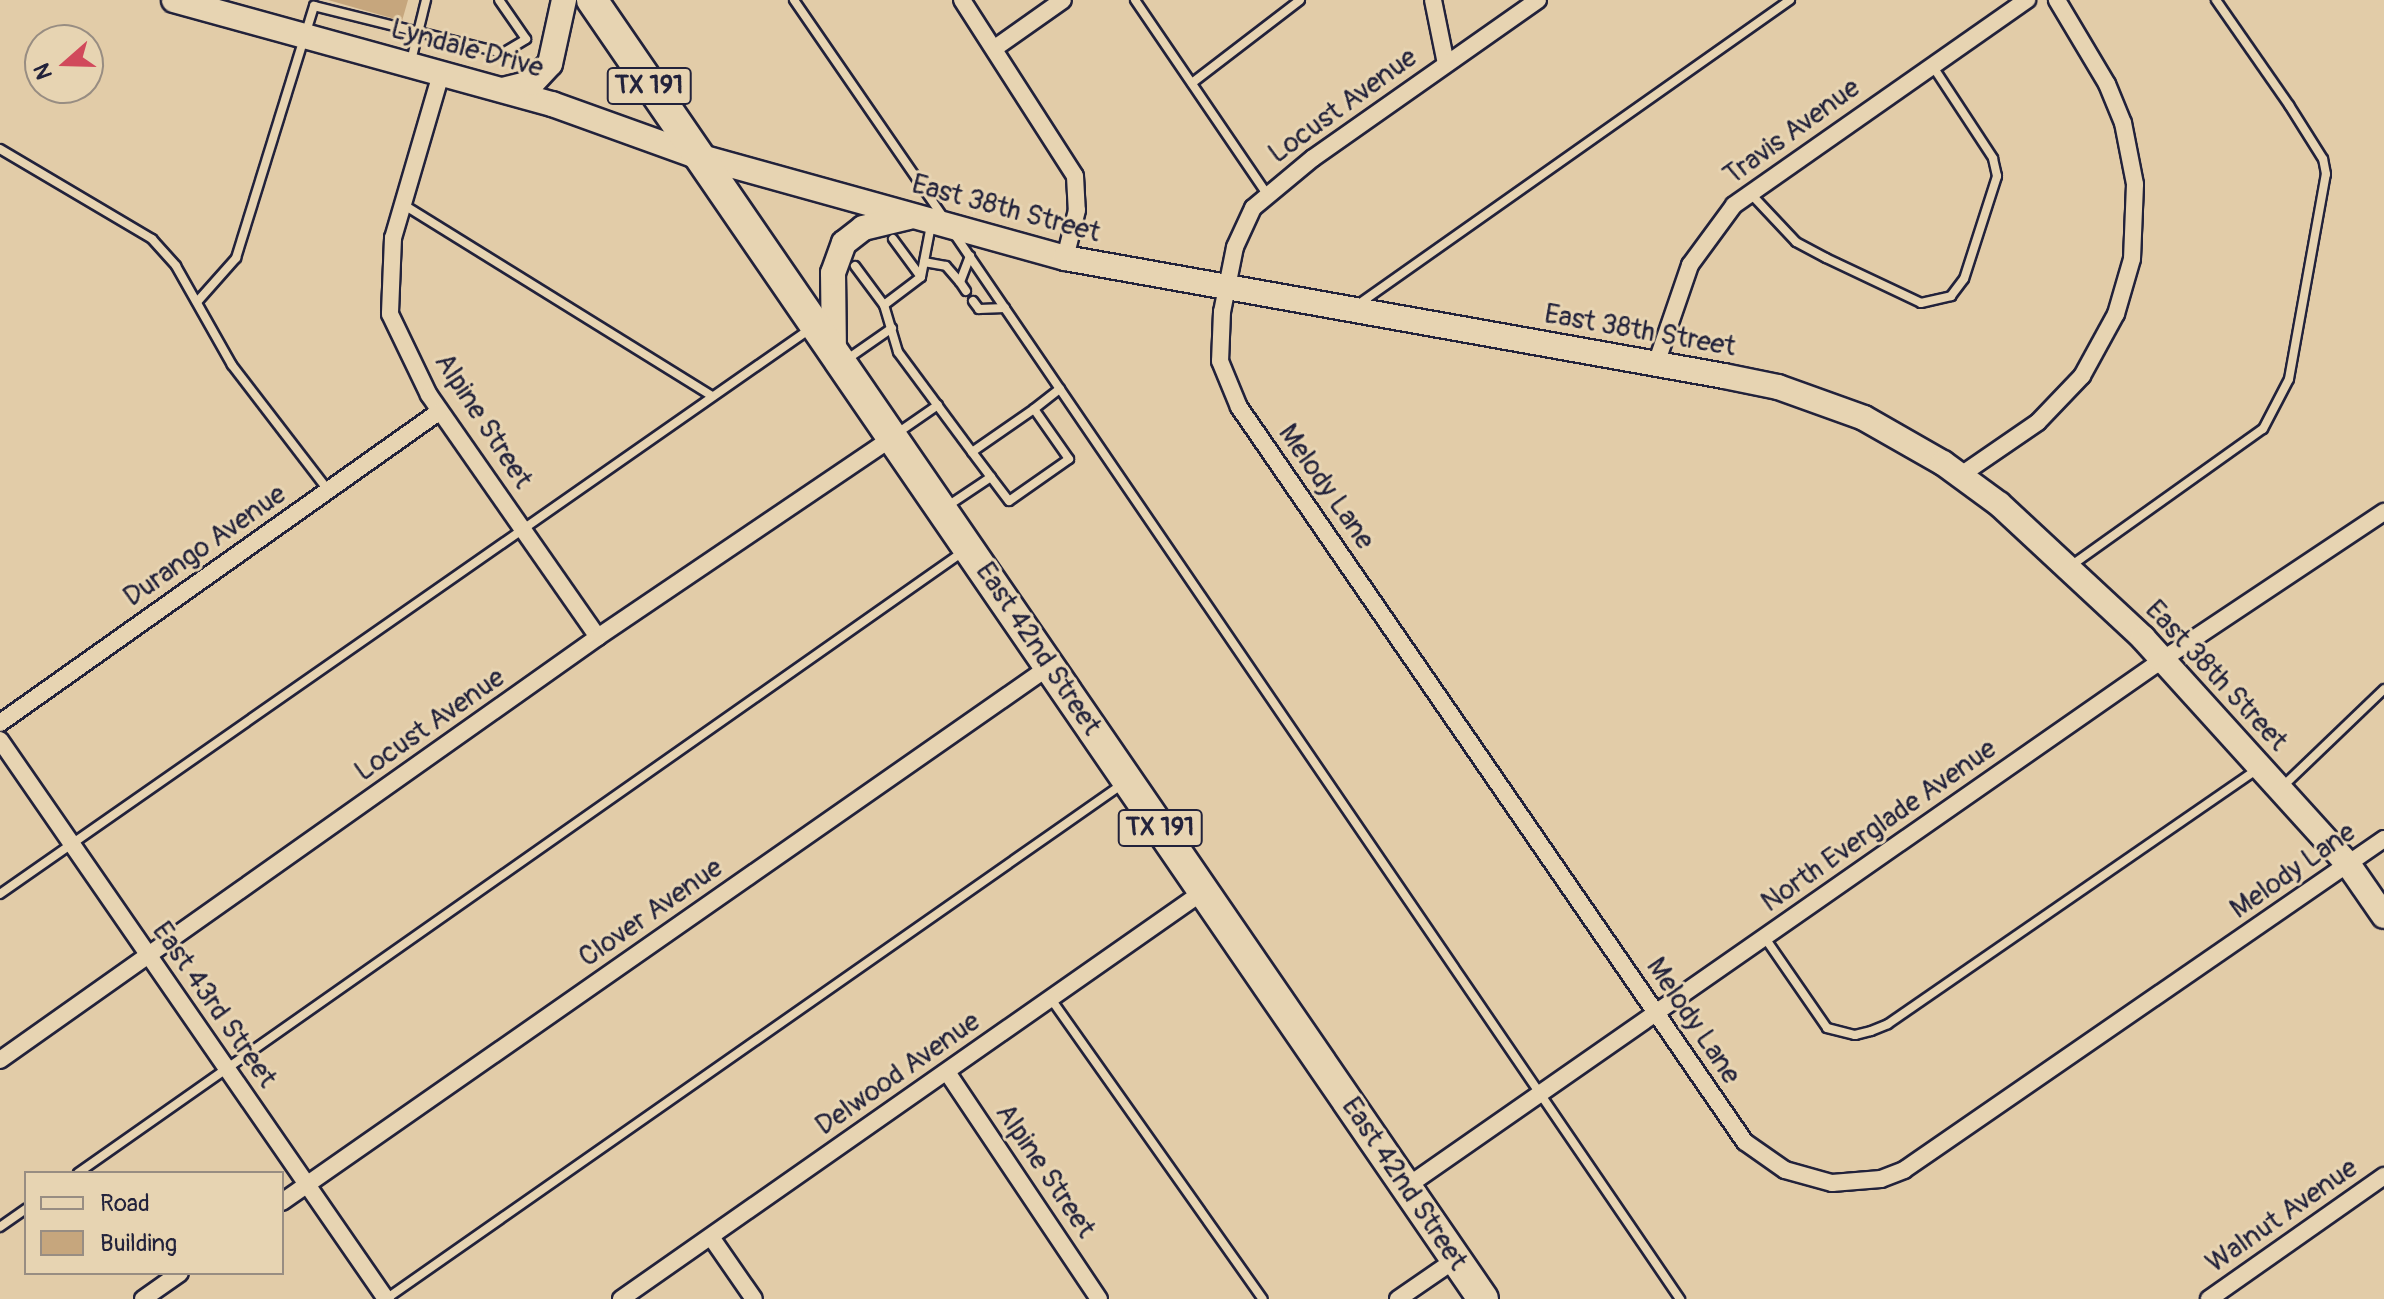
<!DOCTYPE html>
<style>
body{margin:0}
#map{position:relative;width:2384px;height:1299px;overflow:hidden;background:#e2cca8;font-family:Pangolin,sans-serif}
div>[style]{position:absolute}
.building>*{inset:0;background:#c6a67d}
.roads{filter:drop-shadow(2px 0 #22223b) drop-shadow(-2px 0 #22223b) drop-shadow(0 2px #22223b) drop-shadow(0 -2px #22223b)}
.lane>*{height:8px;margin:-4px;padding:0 4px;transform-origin:4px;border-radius:4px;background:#e7d4b2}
.street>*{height:16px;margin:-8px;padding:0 8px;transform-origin:8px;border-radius:8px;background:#e7d4b2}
.secondary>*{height:24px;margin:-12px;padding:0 12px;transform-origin:12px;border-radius:12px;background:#e7d4b2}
.highway>*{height:30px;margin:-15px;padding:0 15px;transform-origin:15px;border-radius:15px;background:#e7d4b2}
span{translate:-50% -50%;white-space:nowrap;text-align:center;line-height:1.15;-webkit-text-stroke:6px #e7d4b2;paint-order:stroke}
.shield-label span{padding:2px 6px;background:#e7d4b2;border:2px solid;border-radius:6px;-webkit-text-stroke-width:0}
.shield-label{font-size:26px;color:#22223b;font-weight:700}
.street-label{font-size:28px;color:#22223b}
.legend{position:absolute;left:24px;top:1171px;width:260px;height:104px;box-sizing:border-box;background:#e7d4b2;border:2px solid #988d82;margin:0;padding:10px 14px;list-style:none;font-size:24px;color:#22223b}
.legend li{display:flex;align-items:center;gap:16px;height:40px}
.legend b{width:40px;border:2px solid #988d82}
.north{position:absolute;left:24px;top:24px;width:80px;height:80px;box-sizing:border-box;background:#e7d4b2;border:2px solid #988d82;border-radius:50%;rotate:250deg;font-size:22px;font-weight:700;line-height:32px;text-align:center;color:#22223b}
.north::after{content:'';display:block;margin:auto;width:28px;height:36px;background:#d1495b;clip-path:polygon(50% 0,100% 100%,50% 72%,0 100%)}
</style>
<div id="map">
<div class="building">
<div style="clip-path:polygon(328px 0,408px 0,402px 21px)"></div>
</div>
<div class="roads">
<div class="lane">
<div style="left:794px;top:0;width:263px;rotate:55.5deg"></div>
<div style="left:1135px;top:0;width:235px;rotate:55.8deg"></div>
<div style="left:411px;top:61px;width:63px;rotate:-76.2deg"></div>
<div style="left:1192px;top:83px;width:136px;rotate:-37.5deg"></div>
<div style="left:0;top:149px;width:177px;rotate:30.6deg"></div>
<div style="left:152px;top:239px;width:36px;rotate:48deg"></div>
<div style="left:176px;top:266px;width:114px;rotate:60.5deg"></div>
<div style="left:232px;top:365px;width:158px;rotate:52.5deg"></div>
<div style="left:1750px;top:193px;width:67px;rotate:46.8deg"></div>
<div style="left:1796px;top:242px;width:34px;rotate:28deg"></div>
<div style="left:1826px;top:258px;width:105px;rotate:25.3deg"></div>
<div style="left:1921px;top:303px;width:31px;rotate:-13deg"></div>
<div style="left:1951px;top:296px;width:21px;rotate:-53deg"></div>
<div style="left:1964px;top:279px;width:108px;rotate:-72.2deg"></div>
<div style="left:1997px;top:176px;width:18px;rotate:-103deg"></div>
<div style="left:1993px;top:158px;width:111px;rotate:-123.3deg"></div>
<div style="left:404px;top:205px;width:362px;rotate:31.8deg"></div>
<div style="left:955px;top:235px;width:1288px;rotate:55.73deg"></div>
<div style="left:893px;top:239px;width:47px;rotate:53.6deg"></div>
<div style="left:924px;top:262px;width:22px;rotate:10deg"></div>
<div style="left:946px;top:266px;width:21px;rotate:49deg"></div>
<div style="left:855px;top:266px;width:49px;rotate:53.4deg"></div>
<div style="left:884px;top:305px;width:49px;rotate:73.4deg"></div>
<div style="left:898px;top:352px;width:124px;rotate:53.5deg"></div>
<div style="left:972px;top:452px;width:75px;rotate:-34.7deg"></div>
<div style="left:1034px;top:409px;width:61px;rotate:55deg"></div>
<div style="left:1069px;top:459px;width:73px;rotate:145deg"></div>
<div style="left:1009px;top:501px;width:30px;rotate:-127deg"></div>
<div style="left:991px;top:477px;width:54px;rotate:146.3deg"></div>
<div style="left:966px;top:291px;width:11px;rotate:-124deg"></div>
<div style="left:960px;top:282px;width:28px;rotate:-69deg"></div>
<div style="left:973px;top:301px;width:10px;rotate:53deg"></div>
<div style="left:979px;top:309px;width:26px;rotate:-2deg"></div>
<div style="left:197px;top:302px;width:59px;rotate:-48.4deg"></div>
<div style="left:236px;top:258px;width:264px;rotate:-72.8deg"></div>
<div style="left:314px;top:6px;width:195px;rotate:14deg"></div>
<div style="left:503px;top:53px;width:27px;rotate:-31deg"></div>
<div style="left:526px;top:39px;width:47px;rotate:-124.7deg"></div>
<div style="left:884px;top:305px;width:46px;rotate:-37.1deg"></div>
<div style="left:921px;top:277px;width:53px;rotate:-79.1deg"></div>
<div style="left:1356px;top:306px;width:531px;rotate:-35.19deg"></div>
<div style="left:846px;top:360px;width:56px;rotate:-34.8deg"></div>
<div style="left:1034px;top:409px;width:33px;rotate:-38deg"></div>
<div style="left:896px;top:434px;width:51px;rotate:-34.6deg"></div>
<div style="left:972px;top:452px;width:31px;rotate:53deg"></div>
<div style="left:2072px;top:565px;width:234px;rotate:-35.5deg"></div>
<div style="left:2263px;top:429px;width:56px;rotate:-62.5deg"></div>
<div style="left:2289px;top:379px;width:208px;rotate:-79.8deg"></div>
<div style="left:2326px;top:174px;width:15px;rotate:-101deg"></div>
<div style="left:2323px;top:159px;width:64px;rotate:-122.2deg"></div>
<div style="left:2289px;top:105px;width:128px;rotate:-124.8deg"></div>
<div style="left:2283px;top:786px;width:140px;rotate:-43.8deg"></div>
<div style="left:0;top:894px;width:988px;rotate:-34.9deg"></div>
<div style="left:1765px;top:938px;width:109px;rotate:55.4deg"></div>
<div style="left:1827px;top:1028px;width:29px;rotate:14deg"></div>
<div style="left:1855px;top:1035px;width:16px;rotate:-14deg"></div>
<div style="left:1871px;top:1031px;width:18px;rotate:-22deg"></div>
<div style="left:1888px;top:1024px;width:449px;rotate:-34.6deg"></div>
<div style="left:1051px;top:999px;width:367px;rotate:54.8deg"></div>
<div style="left:78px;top:1173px;width:1083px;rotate:-35.07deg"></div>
<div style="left:0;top:1227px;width:32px;rotate:-35deg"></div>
<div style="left:386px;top:1299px;width:900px;rotate:-34.96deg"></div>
</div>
<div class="street">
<div style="left:962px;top:0;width:209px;rotate:57.3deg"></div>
<div style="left:1075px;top:176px;width:34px;rotate:87deg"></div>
<div style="left:1077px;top:210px;width:49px;rotate:104deg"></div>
<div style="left:1433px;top:0;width:65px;rotate:78.5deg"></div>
<div style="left:1538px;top:0;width:275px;rotate:144.9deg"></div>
<div style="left:1313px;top:158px;width:78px;rotate:140.2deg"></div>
<div style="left:1253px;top:208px;width:43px;rotate:114.8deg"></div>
<div style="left:1235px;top:247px;width:66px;rotate:101.3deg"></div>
<div style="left:1222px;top:312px;width:49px;rotate:92.3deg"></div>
<div style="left:1220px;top:361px;width:50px;rotate:67.6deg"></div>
<div style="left:1239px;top:407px;width:892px;rotate:55.46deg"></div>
<div style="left:1745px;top:1142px;width:49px;rotate:35deg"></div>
<div style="left:1785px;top:1170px;width:49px;rotate:15.5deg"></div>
<div style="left:1832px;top:1183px;width:49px;rotate:-4.7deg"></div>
<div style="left:1881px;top:1179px;width:25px;rotate:-21deg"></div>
<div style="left:1904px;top:1170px;width:583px;rotate:-34.59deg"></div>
<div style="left:995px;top:48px;width:83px;rotate:-35.2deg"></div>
<div style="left:441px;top:74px;width:171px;rotate:106.3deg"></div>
<div style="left:393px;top:238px;width:76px;rotate:92.3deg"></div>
<div style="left:390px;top:314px;width:90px;rotate:64.3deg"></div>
<div style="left:429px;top:395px;width:295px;rotate:55.1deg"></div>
<div style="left:1656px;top:364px;width:105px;rotate:-71deg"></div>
<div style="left:1690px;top:265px;width:74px;rotate:-53.7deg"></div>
<div style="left:1734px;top:205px;width:358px;rotate:-35deg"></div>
<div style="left:1961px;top:475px;width:93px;rotate:-34.5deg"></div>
<div style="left:2038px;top:422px;width:64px;rotate:-46.3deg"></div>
<div style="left:2082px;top:376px;width:71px;rotate:-61.3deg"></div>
<div style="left:2116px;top:314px;width:57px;rotate:-73.8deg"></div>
<div style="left:2132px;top:259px;width:75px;rotate:-87.7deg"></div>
<div style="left:2135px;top:184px;width:62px;rotate:-101.1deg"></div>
<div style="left:2123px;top:123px;width:42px;rotate:-112.3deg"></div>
<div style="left:2107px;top:84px;width:98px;rotate:-120.8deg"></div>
<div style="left:0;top:723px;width:539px;rotate:-35.34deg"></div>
<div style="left:0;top:740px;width:679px;rotate:55.37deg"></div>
<div style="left:0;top:1060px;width:732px;rotate:-35.27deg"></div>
<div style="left:598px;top:637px;width:356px;rotate:-34.1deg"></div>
<div style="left:947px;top:1072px;width:273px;rotate:56.2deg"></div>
<div style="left:1406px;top:1187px;width:922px;rotate:-34.88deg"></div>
<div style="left:2162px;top:660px;width:267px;rotate:-33.7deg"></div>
<div style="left:282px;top:1202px;width:937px;rotate:-34.91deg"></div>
<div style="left:711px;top:1237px;width:75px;rotate:55.3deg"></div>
<div style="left:143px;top:1299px;width:45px;rotate:-35.1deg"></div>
<div style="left:621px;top:1299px;width:712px;rotate:-34.99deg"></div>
<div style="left:1398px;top:1299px;width:70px;rotate:-34.6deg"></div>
<div style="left:2209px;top:1299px;width:214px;rotate:-35.1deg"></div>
</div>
<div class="secondary">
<div style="left:174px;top:0;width:392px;rotate:15.4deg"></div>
<div style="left:552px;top:104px;width:151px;rotate:19.8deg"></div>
<div style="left:694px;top:155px;width:385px;rotate:15.5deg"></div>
<div style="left:1065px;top:258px;width:669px;rotate:10.15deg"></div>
<div style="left:1724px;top:376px;width:55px;rotate:11.5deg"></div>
<div style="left:1778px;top:387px;width:91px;rotate:19.8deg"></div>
<div style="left:1864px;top:418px;width:91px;rotate:29.7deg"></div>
<div style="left:1943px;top:463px;width:69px;rotate:36.2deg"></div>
<div style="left:1999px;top:504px;width:197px;rotate:42.9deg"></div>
<div style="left:2143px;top:638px;width:305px;rotate:47.8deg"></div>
<div style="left:2348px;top:864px;width:63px;rotate:55.3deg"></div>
<div style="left:503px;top:90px;width:30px;rotate:-14deg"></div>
<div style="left:532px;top:83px;width:26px;rotate:-47deg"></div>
<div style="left:550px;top:64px;width:66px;rotate:-77.7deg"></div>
<div style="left:834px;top:354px;width:81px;rotate:-90.7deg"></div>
<div style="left:833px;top:273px;width:32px;rotate:-70deg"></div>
<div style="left:844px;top:243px;width:24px;rotate:-38deg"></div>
<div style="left:863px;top:228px;width:47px;rotate:-13.4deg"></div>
</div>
<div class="highway">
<div style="left:592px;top:0;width:1575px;rotate:55.55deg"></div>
</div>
</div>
<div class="shield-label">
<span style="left:649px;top:86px">TX 191</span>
<span style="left:1160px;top:828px">TX 191</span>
</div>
<div class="street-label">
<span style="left:467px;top:49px;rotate:15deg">Lyndale Drive</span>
<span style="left:1343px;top:106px;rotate:-36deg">Locust Avenue</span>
<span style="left:1792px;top:132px;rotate:-36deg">Travis Avenue</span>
<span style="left:1006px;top:209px;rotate:15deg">East 38th Street</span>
<span style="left:1640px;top:331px;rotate:10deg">East 38th Street</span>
<span style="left:483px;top:421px;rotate:57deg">Alpine Street</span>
<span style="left:1326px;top:487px;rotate:55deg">Melody Lane</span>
<span style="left:205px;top:546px;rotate:-35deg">Durango Avenue</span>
<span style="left:1038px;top:649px;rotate:56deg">East 42nd Street</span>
<span style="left:2216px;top:676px;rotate:47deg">East 38th Street</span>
<span style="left:430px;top:725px;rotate:-35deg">Locust Avenue</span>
<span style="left:1879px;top:826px;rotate:-35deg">North Everglade Avenue</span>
<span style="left:2293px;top:871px;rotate:-35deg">Melody Lane</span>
<span style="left:651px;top:913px;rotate:-35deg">Clover Avenue</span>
<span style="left:214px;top:1005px;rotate:55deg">East 43rd Street</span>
<span style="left:1693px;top:1021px;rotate:56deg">Melody Lane</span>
<span style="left:898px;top:1074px;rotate:-35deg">Delwood Avenue</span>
<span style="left:1045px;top:1171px;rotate:56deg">Alpine Street</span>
<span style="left:1404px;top:1184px;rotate:56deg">East 42nd Street</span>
<span style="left:2282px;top:1216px;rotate:-35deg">Walnut Avenue</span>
</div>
<ul class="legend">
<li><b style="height:10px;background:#e7d4b2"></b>Road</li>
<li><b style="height:22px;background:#c6a67d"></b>Building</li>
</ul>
<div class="north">N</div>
</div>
